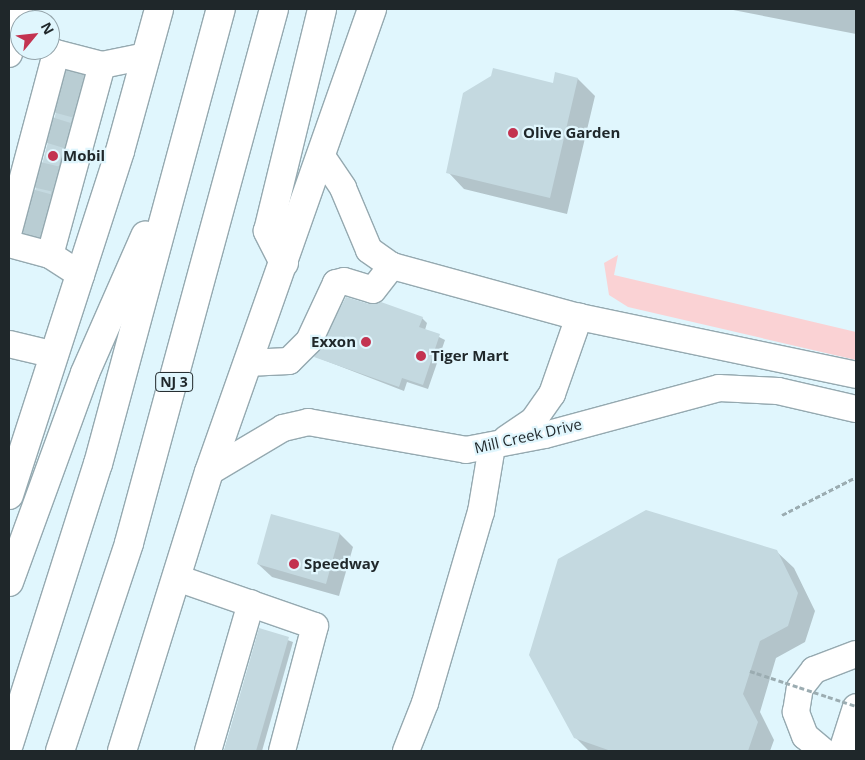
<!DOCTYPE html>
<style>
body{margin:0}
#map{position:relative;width:865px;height:760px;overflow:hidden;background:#e0f6fd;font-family:"Open Sans",sans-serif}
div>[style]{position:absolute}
.green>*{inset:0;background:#fad2d4}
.shadow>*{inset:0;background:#0003}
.building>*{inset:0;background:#c4d9e0}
.minor-tunnel>*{height:26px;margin-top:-13px;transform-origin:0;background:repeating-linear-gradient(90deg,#b9cdd3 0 26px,transparent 0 39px)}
.path>*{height:3px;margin-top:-1.5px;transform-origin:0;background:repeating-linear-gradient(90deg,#9bacb1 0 5px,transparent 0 7.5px)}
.roads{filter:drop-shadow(1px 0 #95a9b0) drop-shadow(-1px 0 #95a9b0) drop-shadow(0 1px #95a9b0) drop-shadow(0 -1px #95a9b0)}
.minor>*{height:26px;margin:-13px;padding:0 13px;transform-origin:13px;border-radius:13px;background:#fff}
.major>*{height:28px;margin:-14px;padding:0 14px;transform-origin:14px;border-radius:14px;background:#fff}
.highway>*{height:28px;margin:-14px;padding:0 14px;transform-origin:14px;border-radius:14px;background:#fff}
.path-bridge>*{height:3px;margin-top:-1.5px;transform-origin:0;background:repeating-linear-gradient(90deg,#9bacb1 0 5px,transparent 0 7.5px)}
.dots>*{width:14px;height:14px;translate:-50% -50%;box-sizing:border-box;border:2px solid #e0f6fd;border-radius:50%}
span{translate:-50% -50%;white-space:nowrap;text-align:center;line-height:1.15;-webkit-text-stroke:4.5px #e0f6fd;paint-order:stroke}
.shield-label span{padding:1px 4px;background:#e0f6fd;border:1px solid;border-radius:4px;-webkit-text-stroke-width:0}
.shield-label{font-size:14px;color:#1f272a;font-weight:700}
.poi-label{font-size:15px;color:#1f272a;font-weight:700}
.left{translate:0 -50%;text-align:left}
.right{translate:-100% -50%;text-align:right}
.street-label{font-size:15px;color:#1f272a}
.frame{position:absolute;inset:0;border:10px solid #1f272a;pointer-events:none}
.north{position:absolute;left:10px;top:10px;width:50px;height:50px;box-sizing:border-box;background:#e0f6fd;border:1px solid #93a3a9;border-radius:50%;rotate:62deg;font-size:14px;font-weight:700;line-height:20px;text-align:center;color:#1f272a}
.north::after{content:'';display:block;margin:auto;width:18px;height:22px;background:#c33350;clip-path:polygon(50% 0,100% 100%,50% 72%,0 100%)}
</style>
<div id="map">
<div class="green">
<div style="clip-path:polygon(618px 255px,614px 275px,856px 332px,856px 360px,628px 307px,609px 295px,604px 263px)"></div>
</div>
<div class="shadow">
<div style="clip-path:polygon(728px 9px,856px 9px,856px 34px)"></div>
<div style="clip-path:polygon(556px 74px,578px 79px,595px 96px,567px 214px,464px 189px,448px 172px,554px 84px)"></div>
<div style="clip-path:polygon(83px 77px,87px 81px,44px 240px,29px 236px,25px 232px)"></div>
<div style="clip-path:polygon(422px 318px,427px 323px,425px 330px,445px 340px,428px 389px,407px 382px,404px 391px,316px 357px)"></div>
<div style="clip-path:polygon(272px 515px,340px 534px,353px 547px,339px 596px,272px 577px,258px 564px)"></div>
<div style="clip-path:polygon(776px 551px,794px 568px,815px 611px,805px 642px,776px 658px,760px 712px,774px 740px,770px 751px,589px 751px,575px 737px)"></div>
<div style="clip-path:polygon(260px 630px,293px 642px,262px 751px,224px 751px)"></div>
</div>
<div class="building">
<div style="clip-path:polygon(493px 68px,553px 83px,555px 72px,578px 78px,550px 198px,446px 173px,463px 93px,491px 76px)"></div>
<div style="clip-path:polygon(67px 71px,84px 76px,39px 237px,24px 232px)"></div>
<div style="clip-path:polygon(346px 297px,369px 304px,381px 302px,423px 317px,419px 327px,440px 334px,423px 385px,402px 378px,399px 387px,314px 357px)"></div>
<div style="clip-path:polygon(646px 510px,777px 550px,798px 593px,788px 626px,760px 641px,743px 694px,758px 722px,748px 751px,611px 751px,574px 738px,529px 655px,558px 559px)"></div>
<div style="clip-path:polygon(271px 514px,340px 533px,326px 584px,257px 564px)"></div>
<div style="clip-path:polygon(259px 628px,289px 637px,256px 751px,224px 751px)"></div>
</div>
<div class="minor-tunnel">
<div style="left:60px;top:75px;width:27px;rotate:15deg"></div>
<div style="left:54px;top:99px;width:27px;rotate:15deg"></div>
<div style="left:46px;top:129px;width:27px;rotate:17deg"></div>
<div style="left:34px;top:174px;width:27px;rotate:13deg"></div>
<div style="left:26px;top:201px;width:28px;rotate:15deg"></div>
<div style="left:21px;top:225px;width:26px;rotate:16deg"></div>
</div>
<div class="path">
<div style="left:782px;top:515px;width:83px;rotate:-27.2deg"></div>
</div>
<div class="roads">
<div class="minor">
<div style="left:9px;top:54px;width:46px;rotate:-77.5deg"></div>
<div style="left:323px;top:158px;width:36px;rotate:56deg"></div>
<div style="left:343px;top:188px;width:67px;rotate:67.2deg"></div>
<div style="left:369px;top:250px;width:28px;rotate:35deg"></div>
<div style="left:392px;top:266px;width:194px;rotate:15.3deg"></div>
<div style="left:579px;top:317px;width:283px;rotate:11.8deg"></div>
<div style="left:9px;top:230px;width:183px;rotate:-75.1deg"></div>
<div style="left:56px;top:53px;width:48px;rotate:14.6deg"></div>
<div style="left:102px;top:65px;width:45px;rotate:-11.6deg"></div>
<div style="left:9px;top:244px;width:42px;rotate:15deg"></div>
<div style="left:50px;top:255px;width:37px;rotate:33deg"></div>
<div style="left:50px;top:255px;width:197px;rotate:-74.7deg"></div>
<div style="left:9px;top:344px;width:47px;rotate:13.4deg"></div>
<div style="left:247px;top:363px;width:42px;rotate:-2.7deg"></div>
<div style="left:289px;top:361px;width:28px;rotate:-45deg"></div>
<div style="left:309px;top:341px;width:64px;rotate:-65deg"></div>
<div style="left:336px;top:283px;width:8px;rotate:-14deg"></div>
<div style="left:344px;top:281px;width:30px;rotate:17deg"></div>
<div style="left:373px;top:290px;width:31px;rotate:-52deg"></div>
<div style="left:506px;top:439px;width:32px;rotate:-34deg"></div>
<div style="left:533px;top:421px;width:33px;rotate:-55deg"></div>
<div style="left:552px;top:394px;width:82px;rotate:-70.7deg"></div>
<div style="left:209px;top:472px;width:86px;rotate:-30.7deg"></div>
<div style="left:283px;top:428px;width:26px;rotate:-13deg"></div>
<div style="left:308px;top:422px;width:160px;rotate:10deg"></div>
<div style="left:466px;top:450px;width:80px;rotate:-10.8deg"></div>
<div style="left:545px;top:435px;width:180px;rotate:-15.1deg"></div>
<div style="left:719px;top:388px;width:59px;rotate:2.9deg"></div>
<div style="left:778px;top:391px;width:80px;rotate:13deg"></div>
<div style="left:177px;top:578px;width:146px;rotate:19.2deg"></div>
<div style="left:315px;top:626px;width:129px;rotate:104.8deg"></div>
<div style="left:208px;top:751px;width:154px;rotate:-73.8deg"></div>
<div style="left:406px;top:751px;width:52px;rotate:-68.4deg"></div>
<div style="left:425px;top:703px;width:199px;rotate:-73.7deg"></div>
<div style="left:481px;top:512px;width:67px;rotate:-80.5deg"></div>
<div style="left:823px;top:751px;width:23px;rotate:-140deg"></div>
<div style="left:805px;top:736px;width:26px;rotate:-111deg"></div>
<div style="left:796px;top:712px;width:24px;rotate:-81deg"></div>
<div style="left:800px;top:688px;width:23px;rotate:-52deg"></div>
<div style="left:814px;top:670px;width:45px;rotate:-20.9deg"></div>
<div style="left:842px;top:751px;width:46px;rotate:-72.3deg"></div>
</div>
<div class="major">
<div style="left:9px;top:495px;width:361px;rotate:-72.1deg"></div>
<div style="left:120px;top:151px;width:147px;rotate:-74.6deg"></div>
<div style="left:122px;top:751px;width:292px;rotate:-72.7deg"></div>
<div style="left:209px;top:472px;width:491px;rotate:-70.6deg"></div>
</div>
<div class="highway">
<div style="left:284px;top:263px;width:36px;rotate:-117deg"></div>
<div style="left:268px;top:231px;width:228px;rotate:-76.3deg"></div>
<div style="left:9px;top:582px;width:222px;rotate:-70deg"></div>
<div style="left:85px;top:373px;width:150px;rotate:-66.3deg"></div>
<div style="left:9px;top:744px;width:294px;rotate:-72.4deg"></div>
<div style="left:98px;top:464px;width:471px;rotate:-74.9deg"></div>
<div style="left:60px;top:751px;width:219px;rotate:-71.6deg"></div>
<div style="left:129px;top:543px;width:553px;rotate:-74.81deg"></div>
</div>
</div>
<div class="path-bridge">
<div style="left:750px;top:671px;width:112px;rotate:18.3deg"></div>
</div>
<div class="dots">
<div style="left:513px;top:133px;background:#c33350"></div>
<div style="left:53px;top:156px;background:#c33350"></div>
<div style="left:366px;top:342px;background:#c33350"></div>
<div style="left:421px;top:356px;background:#c33350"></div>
<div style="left:294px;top:564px;background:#c33350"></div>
</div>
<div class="shield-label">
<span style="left:174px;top:382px">NJ 3</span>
</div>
<div class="poi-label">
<span class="left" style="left:523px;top:133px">Olive Garden</span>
<span class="left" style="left:63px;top:156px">Mobil</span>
<span class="right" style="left:356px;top:342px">Exxon</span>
<span class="left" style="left:431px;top:356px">Tiger Mart</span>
<span class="left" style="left:304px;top:564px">Speedway</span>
</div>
<div class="street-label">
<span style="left:528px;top:436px;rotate:-13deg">Mill Creek Drive</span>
</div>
<div class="frame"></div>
<div class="north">N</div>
</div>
